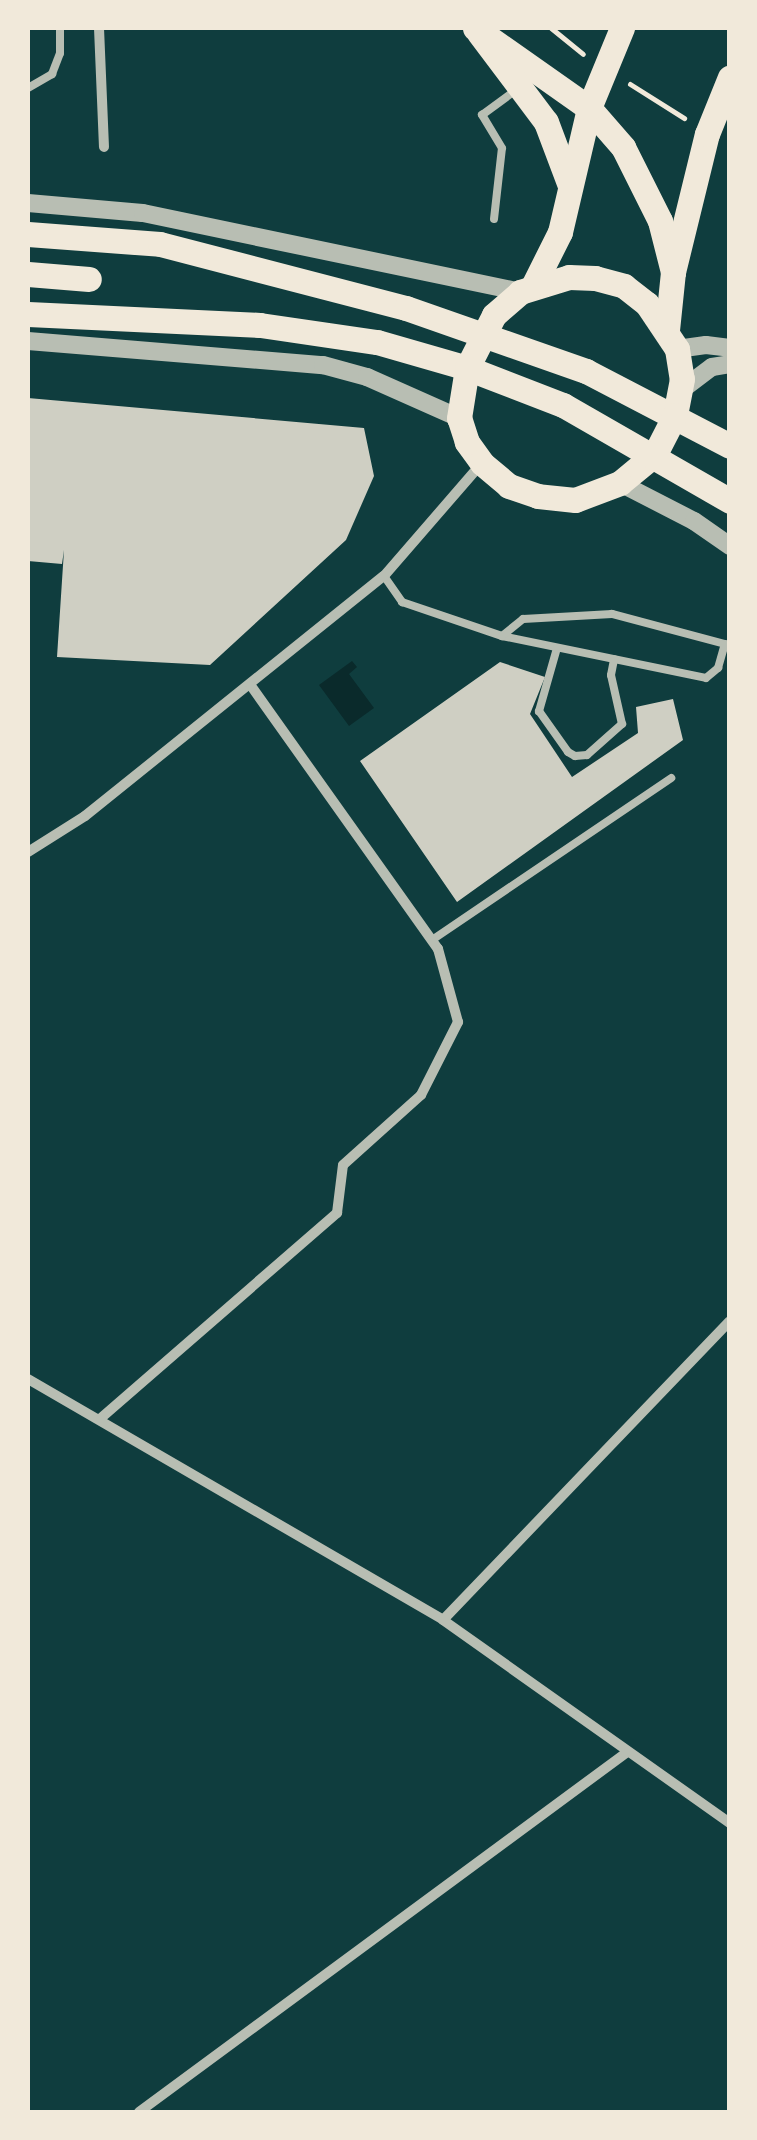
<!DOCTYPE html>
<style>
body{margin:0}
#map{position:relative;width:757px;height:2140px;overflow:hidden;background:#0f3d3e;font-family:"Fira Sans",sans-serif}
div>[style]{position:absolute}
.water>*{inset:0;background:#0a2a2b}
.building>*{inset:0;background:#cfcfc3}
.path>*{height:5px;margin:-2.5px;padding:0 2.5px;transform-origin:2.5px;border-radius:2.5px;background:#f1e9da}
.service>*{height:8px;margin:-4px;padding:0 4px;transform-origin:4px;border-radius:4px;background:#b8beb3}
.minor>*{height:10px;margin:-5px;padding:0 5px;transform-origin:5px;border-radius:5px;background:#b8beb3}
.tertiary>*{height:18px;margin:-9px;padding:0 9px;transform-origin:9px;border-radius:9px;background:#b8beb3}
.trunk>*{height:25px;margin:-12.5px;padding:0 12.5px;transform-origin:12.5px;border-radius:12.5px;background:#f1e9da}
span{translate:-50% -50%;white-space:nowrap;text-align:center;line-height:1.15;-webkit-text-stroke:9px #f1e9da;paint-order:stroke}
.frame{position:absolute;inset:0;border:30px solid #f1e9da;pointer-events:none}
</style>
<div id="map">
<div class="water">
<div style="clip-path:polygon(352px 661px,357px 667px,349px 674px,374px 708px,349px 726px,319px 685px)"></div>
</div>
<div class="building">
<div style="clip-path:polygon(28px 398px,364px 428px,374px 476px,346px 540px,210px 665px,57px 657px,64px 550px,62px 564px,28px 561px)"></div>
<div style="clip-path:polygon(500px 662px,545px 677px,530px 714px,572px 777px,638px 733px,636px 707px,673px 699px,683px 740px,457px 902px,360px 761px)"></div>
</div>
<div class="path">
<div style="left:551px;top:28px;width:41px;rotate:39.1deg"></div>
<div style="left:630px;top:84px;width:64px;rotate:32.2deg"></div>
</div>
<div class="service">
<div style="left:28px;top:88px;width:28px;rotate:-30deg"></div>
<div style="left:52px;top:74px;width:22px;rotate:-69deg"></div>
<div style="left:60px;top:53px;width:25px;rotate:-90deg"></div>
<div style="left:494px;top:219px;width:71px;rotate:-83.6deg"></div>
<div style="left:502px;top:148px;width:39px;rotate:-121deg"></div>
<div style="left:482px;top:115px;width:42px;rotate:-36.3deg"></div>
<div style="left:384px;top:576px;width:32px;rotate:55deg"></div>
<div style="left:402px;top:602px;width:106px;rotate:18.8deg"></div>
<div style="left:502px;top:636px;width:208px;rotate:11.6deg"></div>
<div style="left:706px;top:678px;width:16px;rotate:-40deg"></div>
<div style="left:718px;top:668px;width:25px;rotate:-74deg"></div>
<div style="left:725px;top:644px;width:117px;rotate:-165.1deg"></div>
<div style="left:612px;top:614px;width:89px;rotate:176.8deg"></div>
<div style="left:523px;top:619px;width:27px;rotate:141deg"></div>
<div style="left:557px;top:648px;width:66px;rotate:105.9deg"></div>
<div style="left:539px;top:711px;width:50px;rotate:54.7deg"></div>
<div style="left:568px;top:752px;width:8px;rotate:30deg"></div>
<div style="left:575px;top:756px;width:12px;rotate:-5deg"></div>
<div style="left:587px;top:755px;width:47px;rotate:-41.5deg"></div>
<div style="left:622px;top:724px;width:50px;rotate:-102.7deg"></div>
<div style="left:611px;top:675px;width:16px;rotate:-79deg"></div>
<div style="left:432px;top:940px;width:289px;rotate:-34.1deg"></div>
</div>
<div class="minor">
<div style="left:99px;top:28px;width:119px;rotate:87.6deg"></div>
<div style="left:28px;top:852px;width:67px;rotate:-32.3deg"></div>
<div style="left:85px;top:816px;width:383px;rotate:-38.8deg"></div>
<div style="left:384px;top:576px;width:148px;rotate:-49.1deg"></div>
<div style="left:28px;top:1379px;width:480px;rotate:30.1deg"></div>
<div style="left:443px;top:1620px;width:352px;rotate:35.3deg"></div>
<div style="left:101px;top:1418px;width:313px;rotate:-41deg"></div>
<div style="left:337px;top:1213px;width:48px;rotate:-82.9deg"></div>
<div style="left:343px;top:1165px;width:105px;rotate:-41.9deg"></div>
<div style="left:421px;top:1095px;width:82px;rotate:-63.1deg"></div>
<div style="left:458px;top:1022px;width:76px;rotate:-105.3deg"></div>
<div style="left:438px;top:949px;width:323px;rotate:-125.4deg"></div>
<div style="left:443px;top:1620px;width:414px;rotate:-46.2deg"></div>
<div style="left:139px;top:2112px;width:605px;rotate:-36.4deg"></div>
</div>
<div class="tertiary">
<div style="left:28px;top:203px;width:115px;rotate:5deg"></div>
<div style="left:143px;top:213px;width:385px;rotate:11.8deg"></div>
<div style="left:28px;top:341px;width:296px;rotate:4.7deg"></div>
<div style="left:323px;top:365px;width:46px;rotate:15.3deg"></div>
<div style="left:367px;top:377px;width:101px;rotate:24deg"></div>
<div style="left:677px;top:349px;width:29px;rotate:-8deg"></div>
<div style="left:706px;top:345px;width:24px;rotate:7deg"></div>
<div style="left:680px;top:391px;width:40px;rotate:-37deg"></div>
<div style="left:712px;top:367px;width:18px;rotate:-9deg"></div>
<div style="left:620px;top:483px;width:83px;rotate:27.2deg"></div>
<div style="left:694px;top:521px;width:44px;rotate:34.8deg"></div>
</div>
<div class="trunk">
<div style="left:475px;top:28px;width:139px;rotate:35.1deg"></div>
<div style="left:589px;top:108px;width:52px;rotate:48.9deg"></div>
<div style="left:623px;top:147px;width:83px;rotate:63.4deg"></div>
<div style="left:660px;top:221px;width:53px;rotate:75.7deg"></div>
<div style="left:479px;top:33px;width:111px;rotate:53deg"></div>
<div style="left:546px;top:122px;width:68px;rotate:69.4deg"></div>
<div style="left:28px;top:234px;width:132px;rotate:4.3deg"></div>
<div style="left:160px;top:244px;width:254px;rotate:14.6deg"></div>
<div style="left:406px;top:308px;width:191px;rotate:19.3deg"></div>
<div style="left:586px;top:371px;width:162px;rotate:27.5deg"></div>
<div style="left:28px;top:274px;width:61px;rotate:4.7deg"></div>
<div style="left:569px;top:277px;width:26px;rotate:2deg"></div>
<div style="left:595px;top:278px;width:30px;rotate:15deg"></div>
<div style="left:624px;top:286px;width:29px;rotate:38deg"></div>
<div style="left:647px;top:304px;width:54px;rotate:56.3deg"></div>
<div style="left:677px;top:349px;width:30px;rotate:81deg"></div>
<div style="left:682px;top:379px;width:37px;rotate:101deg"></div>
<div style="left:675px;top:415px;width:44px;rotate:117.1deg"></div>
<div style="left:655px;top:454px;width:45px;rotate:140.4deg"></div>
<div style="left:620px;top:483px;width:48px;rotate:159.3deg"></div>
<div style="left:575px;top:500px;width:37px;rotate:-174deg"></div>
<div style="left:538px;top:496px;width:31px;rotate:-161deg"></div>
<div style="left:509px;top:486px;width:35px;rotate:-140deg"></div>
<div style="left:482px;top:463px;width:26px;rotate:-126deg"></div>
<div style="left:467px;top:442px;width:25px;rotate:-108deg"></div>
<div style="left:459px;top:418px;width:51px;rotate:-80.9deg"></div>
<div style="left:467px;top:368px;width:59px;rotate:-63deg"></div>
<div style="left:494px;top:315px;width:35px;rotate:-41deg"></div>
<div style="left:520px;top:292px;width:51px;rotate:-17deg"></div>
<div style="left:533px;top:286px;width:60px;rotate:-63.4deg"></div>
<div style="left:560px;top:232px;width:127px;rotate:-76.8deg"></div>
<div style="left:589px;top:108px;width:87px;rotate:-67.6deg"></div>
<div style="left:28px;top:314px;width:232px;rotate:2.7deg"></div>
<div style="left:260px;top:325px;width:118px;rotate:8.3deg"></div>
<div style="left:377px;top:342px;width:94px;rotate:16.1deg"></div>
<div style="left:467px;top:368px;width:103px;rotate:21.1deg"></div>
<div style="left:563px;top:405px;width:193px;rotate:29.9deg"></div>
<div style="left:667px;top:330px;width:58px;rotate:-84.1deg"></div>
<div style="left:673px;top:272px;width:142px;rotate:-76.2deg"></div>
<div style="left:707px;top:134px;width:61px;rotate:-68deg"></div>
</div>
<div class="frame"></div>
</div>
